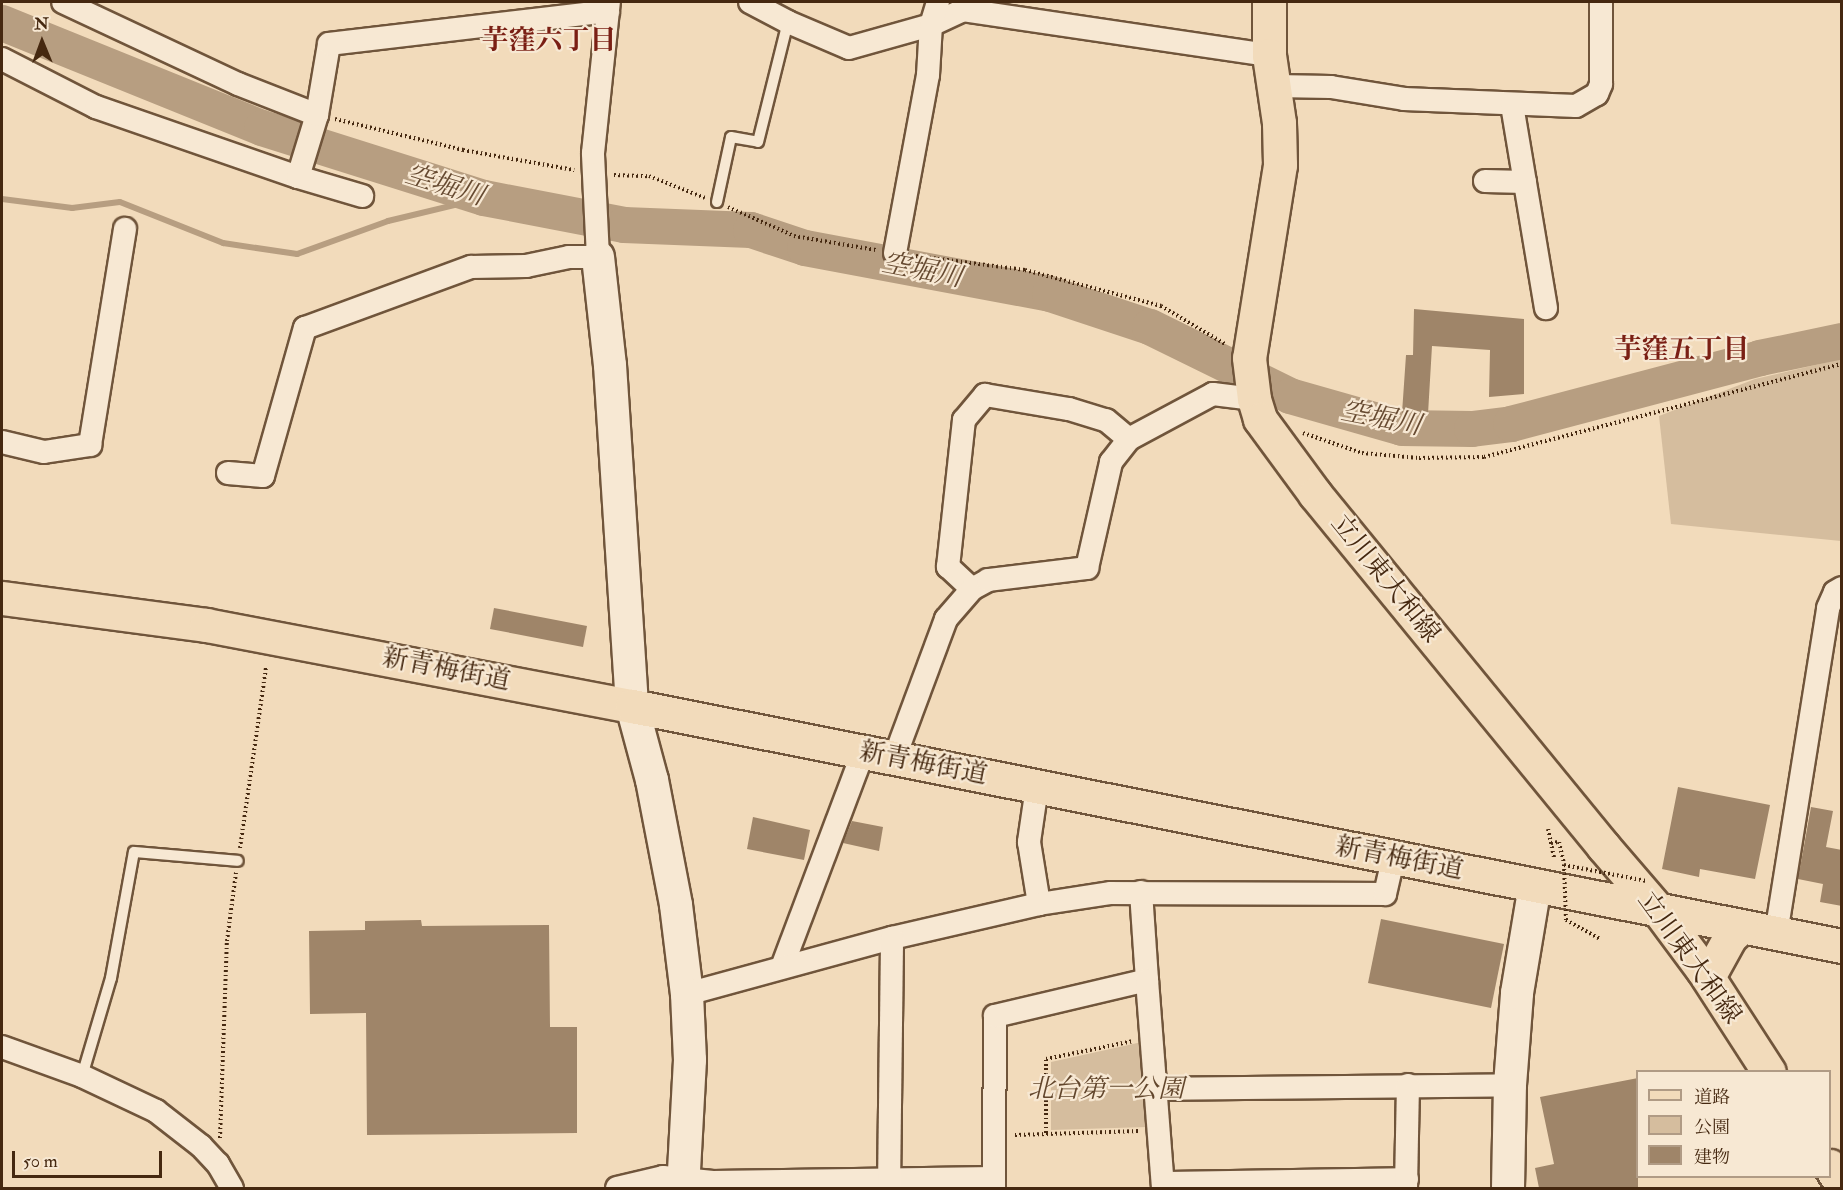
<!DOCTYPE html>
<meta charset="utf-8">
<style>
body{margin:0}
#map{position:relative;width:1843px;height:1190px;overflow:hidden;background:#f2dbbb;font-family:"IM FELL Double Pica","Noto Serif JP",serif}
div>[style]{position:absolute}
.green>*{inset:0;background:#d5bd9e}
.stream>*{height:6px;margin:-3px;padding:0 3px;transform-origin:3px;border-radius:3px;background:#b79e81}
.river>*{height:36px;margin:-18px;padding:0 18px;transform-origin:18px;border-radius:18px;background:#b79e81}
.building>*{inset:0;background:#9f8569}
.path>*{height:4px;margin-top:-2px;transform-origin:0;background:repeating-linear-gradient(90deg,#452810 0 1.5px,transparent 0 4.5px)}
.roads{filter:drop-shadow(2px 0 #70553b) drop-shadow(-2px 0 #70553b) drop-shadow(0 2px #70553b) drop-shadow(0 -2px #70553b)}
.lane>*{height:10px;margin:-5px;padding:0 5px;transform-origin:5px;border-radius:5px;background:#f7e8d3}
.street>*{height:22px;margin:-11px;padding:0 11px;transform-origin:11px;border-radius:11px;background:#f7e8d3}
.secondary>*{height:32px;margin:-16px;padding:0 16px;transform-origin:16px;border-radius:16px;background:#f7e8d3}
.primary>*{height:33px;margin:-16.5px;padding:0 16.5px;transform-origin:16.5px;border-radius:16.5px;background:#f2dbbb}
.path-bridge>*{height:4px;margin-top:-2px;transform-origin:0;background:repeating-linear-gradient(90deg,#452810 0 1.5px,transparent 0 4.5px)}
span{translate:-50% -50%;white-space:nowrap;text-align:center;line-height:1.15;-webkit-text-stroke:4.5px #f7e8d3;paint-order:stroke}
.street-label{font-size:26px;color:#452810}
.park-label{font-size:26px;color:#62462c;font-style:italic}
.neighbourhood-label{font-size:27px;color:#7a1f14;font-weight:700}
.water-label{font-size:27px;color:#674b32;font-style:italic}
.frame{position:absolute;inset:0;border:3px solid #452810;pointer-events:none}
.legend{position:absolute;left:1636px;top:1070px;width:195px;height:108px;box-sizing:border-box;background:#f7e8d3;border:2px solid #b09b85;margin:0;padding:8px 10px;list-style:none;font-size:18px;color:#452810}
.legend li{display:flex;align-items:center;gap:12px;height:30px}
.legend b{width:30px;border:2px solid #b09b85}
.north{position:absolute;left:12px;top:12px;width:60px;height:60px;-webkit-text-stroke:4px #f7e8d3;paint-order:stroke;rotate:359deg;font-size:16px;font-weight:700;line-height:24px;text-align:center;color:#452810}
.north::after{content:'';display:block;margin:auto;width:21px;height:27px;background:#452810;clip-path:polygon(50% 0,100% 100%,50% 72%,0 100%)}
.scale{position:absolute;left:12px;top:1151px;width:150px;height:27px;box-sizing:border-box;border:3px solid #452810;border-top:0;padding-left:8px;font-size:18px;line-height:21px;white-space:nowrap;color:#452810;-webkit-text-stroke:4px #f7e8d3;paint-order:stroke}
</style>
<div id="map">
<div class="green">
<div style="clip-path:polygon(1841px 359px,1841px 541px,1671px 524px,1659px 416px,1755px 379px)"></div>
<div style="clip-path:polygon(1142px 1042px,1147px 1127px,1051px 1130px,1051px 1062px)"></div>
</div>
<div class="stream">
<div style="left:2px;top:199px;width:71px;rotate:7.3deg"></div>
<div style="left:72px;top:208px;width:48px;rotate:-7.1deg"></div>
<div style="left:120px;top:202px;width:111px;rotate:21.7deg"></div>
<div style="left:223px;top:243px;width:75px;rotate:8.5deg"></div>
<div style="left:297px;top:254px;width:97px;rotate:-19.9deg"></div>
<div style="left:388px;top:221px;width:99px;rotate:-13.5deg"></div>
</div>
<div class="river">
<div style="left:2px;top:23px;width:280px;rotate:22deg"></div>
<div style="left:262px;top:128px;width:233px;rotate:17.5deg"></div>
<div style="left:484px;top:198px;width:143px;rotate:10.9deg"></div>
<div style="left:624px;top:225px;width:127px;rotate:2.3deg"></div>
<div style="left:751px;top:230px;width:57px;rotate:18.4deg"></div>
<div style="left:805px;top:248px;width:249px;rotate:10.6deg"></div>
<div style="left:1050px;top:294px;width:105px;rotate:18.3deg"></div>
<div style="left:1150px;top:327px;width:156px;rotate:26.2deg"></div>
<div style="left:1290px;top:396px;width:116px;rotate:15.9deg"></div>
<div style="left:1402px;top:428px;width:70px;rotate:0.8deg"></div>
<div style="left:1472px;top:429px;width:39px;rotate:-7deg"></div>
<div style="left:1511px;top:424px;width:258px;rotate:-14.8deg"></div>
<div style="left:1760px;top:358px;width:84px;rotate:-11.7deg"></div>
</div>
<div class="building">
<div style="clip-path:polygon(1414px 309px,1524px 319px,1524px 394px,1489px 397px,1490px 350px,1432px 346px,1428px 414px,1402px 413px,1406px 355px,1413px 355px)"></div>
<div style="clip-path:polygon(494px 608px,587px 626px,583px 647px,490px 629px)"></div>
<div style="clip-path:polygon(1678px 787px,1770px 805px,1755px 879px,1700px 869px,1699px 877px,1662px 869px)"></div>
<div style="clip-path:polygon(1811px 807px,1833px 811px,1826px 847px,1842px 850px,1842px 906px,1820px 902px,1823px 884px,1798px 879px)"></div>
<div style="clip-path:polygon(753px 817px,810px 830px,804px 860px,747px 849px)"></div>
<div style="clip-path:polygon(852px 821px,883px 827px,879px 851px,843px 843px)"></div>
<div style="clip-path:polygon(1381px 919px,1504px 944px,1491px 1008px,1368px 983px)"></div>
<div style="clip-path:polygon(421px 920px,422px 926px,549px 925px,550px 1027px,577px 1027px,577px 1133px,367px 1135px,366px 1013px,310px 1014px,309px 931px,365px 930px,365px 921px)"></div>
<div style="clip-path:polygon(1638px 1078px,1638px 1188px,1539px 1188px,1535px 1168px,1554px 1164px,1540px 1097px)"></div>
</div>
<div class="path">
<div style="left:335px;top:119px;width:132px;rotate:13.6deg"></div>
<div style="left:463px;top:150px;width:113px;rotate:10.2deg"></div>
<div style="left:614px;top:175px;width:35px;rotate:2deg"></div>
<div style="left:649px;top:176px;width:60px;rotate:21.4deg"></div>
<div style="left:728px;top:207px;width:72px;rotate:23.7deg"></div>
<div style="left:794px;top:236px;width:83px;rotate:9.7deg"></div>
<div style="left:916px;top:256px;width:110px;rotate:7.3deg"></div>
<div style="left:1025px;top:270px;width:141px;rotate:14.8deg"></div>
<div style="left:1161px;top:306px;width:74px;rotate:30.7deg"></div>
<div style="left:1303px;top:433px;width:62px;rotate:18.7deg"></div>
<div style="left:1362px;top:453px;width:57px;rotate:5deg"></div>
<div style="left:1419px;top:458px;width:65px;rotate:-0.9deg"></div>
<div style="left:1484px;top:457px;width:370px;rotate:-14.6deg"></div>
<div style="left:1548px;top:829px;width:30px;rotate:78deg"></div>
<div style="left:1551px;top:843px;width:8px;rotate:-7deg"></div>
<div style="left:1559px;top:842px;width:23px;rotate:77deg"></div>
<div style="left:240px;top:848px;width:182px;rotate:-81.8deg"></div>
<div style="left:1566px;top:920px;width:38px;rotate:29deg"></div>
<div style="left:1046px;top:1133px;width:74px;rotate:-90deg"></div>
<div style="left:1046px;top:1059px;width:89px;rotate:-11.7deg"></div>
<div style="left:1015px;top:1135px;width:124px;rotate:-1.8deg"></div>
<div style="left:220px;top:1138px;width:197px;rotate:-88deg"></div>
<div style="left:227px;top:941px;width:69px;rotate:-82.5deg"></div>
</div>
<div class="roads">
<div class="lane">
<div style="left:717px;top:202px;width:66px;rotate:-77.8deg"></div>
<div style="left:731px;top:137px;width:27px;rotate:10deg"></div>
<div style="left:758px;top:142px;width:124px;rotate:-76deg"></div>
<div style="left:82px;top:1076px;width:102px;rotate:-73.5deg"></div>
<div style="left:111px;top:978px;width:128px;rotate:-79.7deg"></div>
<div style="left:134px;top:852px;width:104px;rotate:4.9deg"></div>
</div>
<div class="street">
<div style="left:63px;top:2px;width:193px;rotate:25.1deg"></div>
<div style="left:238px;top:84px;width:85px;rotate:21.4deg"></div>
<div style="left:750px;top:2px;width:43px;rotate:27.8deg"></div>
<div style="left:788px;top:22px;width:66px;rotate:23.1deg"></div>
<div style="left:849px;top:48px;width:85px;rotate:-15.7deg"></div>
<div style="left:931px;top:25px;width:35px;rotate:-25deg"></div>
<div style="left:963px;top:10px;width:309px;rotate:8.4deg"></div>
<div style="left:2px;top:59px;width:106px;rotate:27.1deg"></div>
<div style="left:96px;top:107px;width:214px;rotate:19.1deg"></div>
<div style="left:298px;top:177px;width:67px;rotate:16.5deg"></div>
<div style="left:1275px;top:86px;width:56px;rotate:1deg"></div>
<div style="left:1331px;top:87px;width:74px;rotate:9.3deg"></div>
<div style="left:1404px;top:99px;width:172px;rotate:2.3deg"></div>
<div style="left:1576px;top:106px;width:24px;rotate:-30deg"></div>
<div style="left:1597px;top:94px;width:11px;rotate:-68deg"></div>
<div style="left:1601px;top:84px;width:82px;rotate:-90deg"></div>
<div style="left:1512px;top:105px;width:206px;rotate:80.5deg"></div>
<div style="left:298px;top:177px;width:65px;rotate:-73deg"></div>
<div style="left:317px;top:115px;width:72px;rotate:-80.4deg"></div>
<div style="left:329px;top:44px;width:281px;rotate:-6.7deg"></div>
<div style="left:1485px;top:181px;width:40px;rotate:1.4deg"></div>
<div style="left:895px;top:253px;width:181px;rotate:-79.5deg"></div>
<div style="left:928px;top:75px;width:50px;rotate:-86.6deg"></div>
<div style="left:931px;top:25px;width:24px;rotate:-73deg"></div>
<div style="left:2px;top:442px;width:43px;rotate:13.4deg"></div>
<div style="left:44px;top:452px;width:47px;rotate:-8.7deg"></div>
<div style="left:90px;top:445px;width:219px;rotate:-80.8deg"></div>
<div style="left:228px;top:473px;width:35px;rotate:5deg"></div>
<div style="left:263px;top:476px;width:154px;rotate:-74.2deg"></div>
<div style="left:305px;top:328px;width:177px;rotate:-20.2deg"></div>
<div style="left:471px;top:267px;width:55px;rotate:-1deg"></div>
<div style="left:526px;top:266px;width:44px;rotate:-11.8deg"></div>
<div style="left:569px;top:257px;width:29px"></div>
<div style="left:598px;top:257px;width:104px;rotate:-92.8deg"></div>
<div style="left:593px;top:153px;width:152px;rotate:-84deg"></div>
<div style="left:972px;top:589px;width:33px;rotate:-137deg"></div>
<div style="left:948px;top:567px;width:148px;rotate:-83.8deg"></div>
<div style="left:964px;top:420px;width:33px;rotate:-50deg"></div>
<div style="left:985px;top:395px;width:85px;rotate:9.5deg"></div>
<div style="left:1069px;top:409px;width:39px;rotate:17deg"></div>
<div style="left:1106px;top:420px;width:30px;rotate:40deg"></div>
<div style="left:894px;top:759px;width:149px;rotate:-69.6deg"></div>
<div style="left:946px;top:619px;width:40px;rotate:-49deg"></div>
<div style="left:972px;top:589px;width:18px;rotate:-29deg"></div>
<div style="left:988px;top:580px;width:100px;rotate:-6.9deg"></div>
<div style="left:1087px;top:568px;width:109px;rotate:-77.2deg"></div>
<div style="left:1111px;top:462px;width:29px;rotate:-52deg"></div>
<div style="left:1129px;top:439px;width:95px;rotate:-28.2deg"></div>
<div style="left:1213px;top:394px;width:41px;rotate:7deg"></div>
<div style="left:1037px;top:787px;width:56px;rotate:98.3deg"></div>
<div style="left:1029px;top:842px;width:63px;rotate:80.8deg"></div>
<div style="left:1141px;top:892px;width:88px;rotate:86.1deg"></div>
<div style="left:1776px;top:934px;width:330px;rotate:-80.9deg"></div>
<div style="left:1828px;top:608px;width:17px;rotate:-66deg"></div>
<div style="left:1835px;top:592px;width:8px;rotate:-30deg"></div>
<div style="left:782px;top:967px;width:229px;rotate:-69.3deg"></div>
<div style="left:687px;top:994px;width:213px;rotate:-15.3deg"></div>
<div style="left:892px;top:938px;width:151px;rotate:-13deg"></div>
<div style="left:1039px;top:904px;width:73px;rotate:-8.7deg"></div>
<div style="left:1111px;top:893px;width:274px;rotate:0.2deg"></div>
<div style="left:1385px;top:894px;width:37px;rotate:-77deg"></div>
<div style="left:2px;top:1047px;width:85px;rotate:19.9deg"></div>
<div style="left:82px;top:1076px;width:82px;rotate:25.3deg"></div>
<div style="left:156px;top:1111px;width:57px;rotate:37.9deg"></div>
<div style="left:201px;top:1146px;width:25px;rotate:47deg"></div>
<div style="left:218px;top:1164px;width:28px;rotate:60deg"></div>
<div style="left:1155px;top:1089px;width:355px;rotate:-0.6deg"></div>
<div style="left:1163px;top:1183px;width:244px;rotate:-0.9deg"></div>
<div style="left:617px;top:1188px;width:47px;rotate:-13.4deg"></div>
<div style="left:663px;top:1177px;width:50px;rotate:5.7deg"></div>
<div style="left:713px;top:1182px;width:281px;rotate:-0.8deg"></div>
<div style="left:889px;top:1188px;width:250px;rotate:-89.3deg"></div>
<div style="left:994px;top:1188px;width:172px;rotate:-89.7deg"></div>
<div style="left:995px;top:1016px;width:156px;rotate:-13.3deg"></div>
<div style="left:1147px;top:980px;width:209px;rotate:85.6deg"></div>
<div style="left:1406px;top:1188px;width:103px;rotate:-88.9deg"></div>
</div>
<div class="secondary">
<div style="left:598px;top:257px;width:109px;rotate:83.7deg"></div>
<div style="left:610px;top:365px;width:342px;rotate:86.3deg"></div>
<div style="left:632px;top:706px;width:77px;rotate:74.9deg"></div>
<div style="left:652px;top:780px;width:127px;rotate:79.1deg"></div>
<div style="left:676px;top:905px;width:90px;rotate:83deg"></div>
<div style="left:687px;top:994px;width:66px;rotate:87.4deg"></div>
<div style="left:690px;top:1060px;width:128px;rotate:93.1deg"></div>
<div style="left:1508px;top:1188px;width:103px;rotate:-88.9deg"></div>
<div style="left:1510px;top:1085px;width:92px;rotate:-85.6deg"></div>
<div style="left:1517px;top:993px;width:109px;rotate:-80.5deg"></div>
</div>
<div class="primary">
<div style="left:1269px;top:2px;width:53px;rotate:90deg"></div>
<div style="left:1269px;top:55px;width:69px;rotate:81.6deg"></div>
<div style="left:1279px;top:123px;width:42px;rotate:88.6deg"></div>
<div style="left:1280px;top:165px;width:195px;rotate:99.1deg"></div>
<div style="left:1249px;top:358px;width:41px;rotate:83deg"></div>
<div style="left:1254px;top:399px;width:21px;rotate:73deg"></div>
<div style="left:1260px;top:419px;width:93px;rotate:53.7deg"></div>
<div style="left:1315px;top:494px;width:455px;rotate:50.7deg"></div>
<div style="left:1603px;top:846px;width:86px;rotate:49.3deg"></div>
<div style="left:1659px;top:911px;width:74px;rotate:53.3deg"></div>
<div style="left:1703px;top:970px;width:121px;rotate:57.1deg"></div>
<div style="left:2px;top:598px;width:206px;rotate:7.5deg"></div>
<div style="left:206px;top:625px;width:434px;rotate:10.8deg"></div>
<div style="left:632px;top:706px;width:1234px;rotate:11.22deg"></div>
<div style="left:1708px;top:977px;width:46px;rotate:-61.2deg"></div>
<div style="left:1730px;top:937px;width:15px;rotate:-42deg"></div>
<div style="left:1830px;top:1166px;width:22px;rotate:58deg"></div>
</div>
</div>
<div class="path-bridge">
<div style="left:1566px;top:920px;width:55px;rotate:-92.1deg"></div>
<div style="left:1564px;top:865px;width:84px;rotate:11deg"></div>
</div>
<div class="street-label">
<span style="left:1385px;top:579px;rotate:51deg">立川東大和線</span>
<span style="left:446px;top:670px;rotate:11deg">新青梅街道</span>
<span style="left:923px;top:764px;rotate:11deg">新青梅街道</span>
<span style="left:1399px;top:859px;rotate:11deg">新青梅街道</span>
<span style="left:1689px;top:958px;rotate:54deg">立川東大和線</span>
</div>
<div class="park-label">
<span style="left:1106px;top:1090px">北台第一公園</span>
</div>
<div class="neighbourhood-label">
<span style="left:549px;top:41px">芋窪六丁目</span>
<span style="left:1682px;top:350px">芋窪五丁目</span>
</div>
<div class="water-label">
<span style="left:445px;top:185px;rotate:17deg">空堀川</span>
<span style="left:922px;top:270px;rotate:11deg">空堀川</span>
<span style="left:1381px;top:418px;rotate:11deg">空堀川</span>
</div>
<div class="frame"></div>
<ul class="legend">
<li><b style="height:8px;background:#f2dbbb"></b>道路</li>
<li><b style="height:16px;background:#d5bd9e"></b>公園</li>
<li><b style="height:16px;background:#9f8569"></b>建物</li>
</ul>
<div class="north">N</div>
<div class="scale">50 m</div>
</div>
